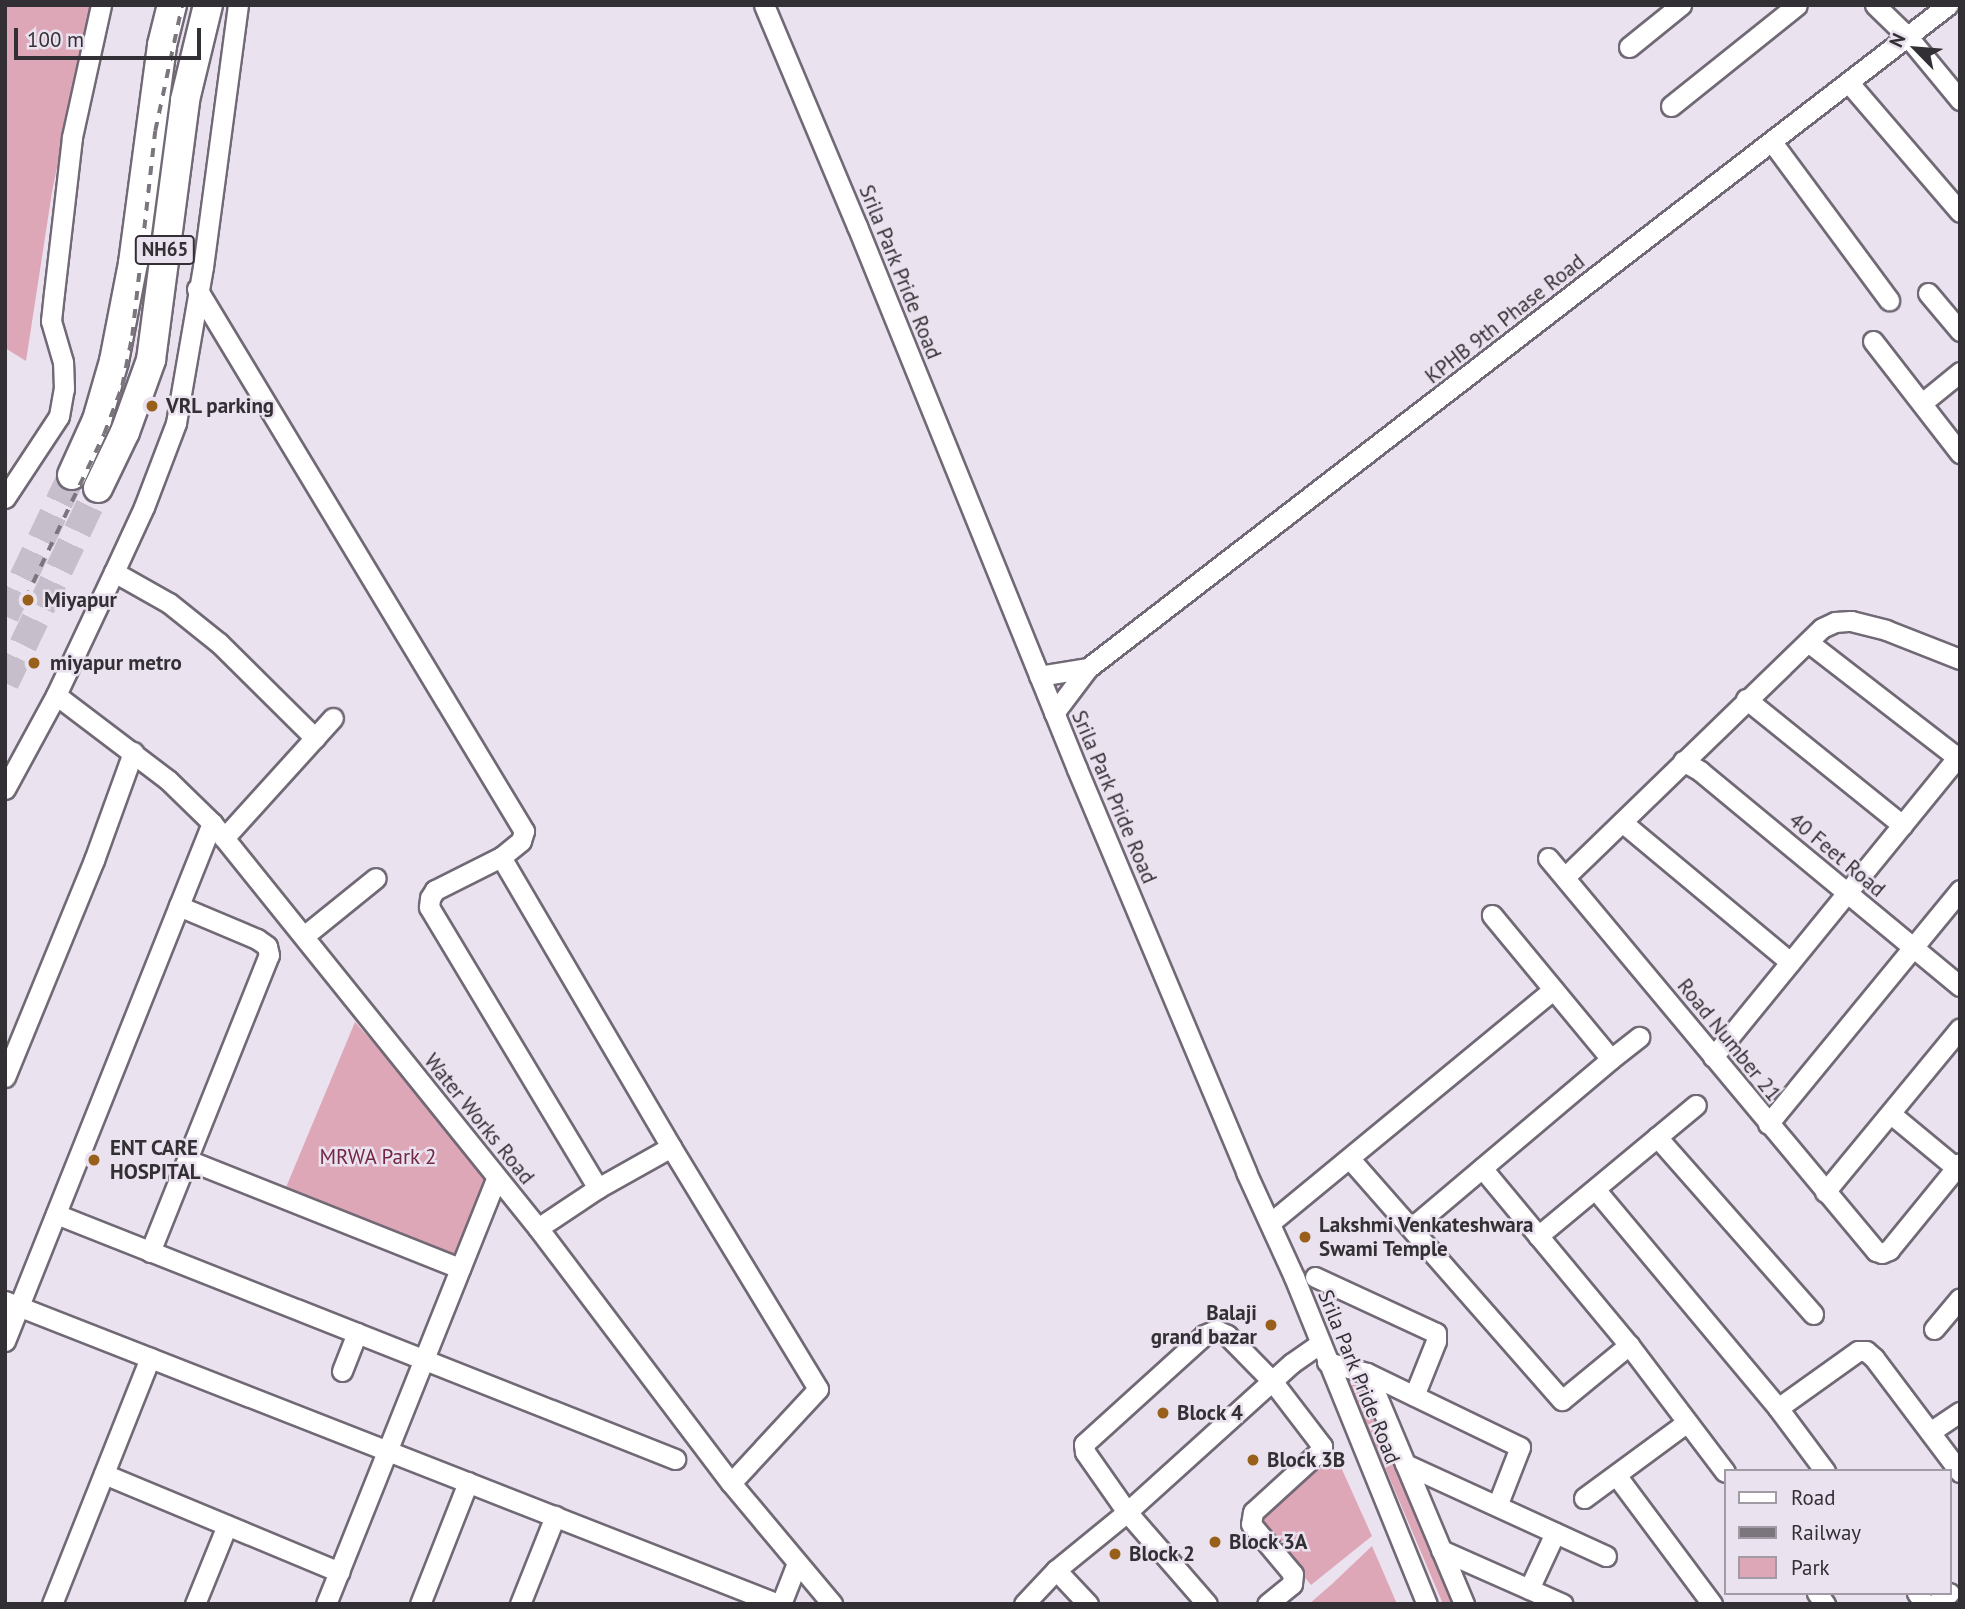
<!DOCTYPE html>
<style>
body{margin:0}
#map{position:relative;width:1965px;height:1609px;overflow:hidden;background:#ebe2ef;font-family:"PT Sans",sans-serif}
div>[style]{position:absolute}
.green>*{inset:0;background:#dea7b7}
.highway-tunnel>*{height:28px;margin-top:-14px;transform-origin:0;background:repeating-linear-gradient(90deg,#c6beca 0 28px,transparent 0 42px)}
.roads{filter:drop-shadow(2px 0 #716975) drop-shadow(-2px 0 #716975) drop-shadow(0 2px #716975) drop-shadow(0 -2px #716975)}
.minor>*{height:19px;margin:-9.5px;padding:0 9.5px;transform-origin:9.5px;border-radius:9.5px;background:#fff}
.highway>*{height:28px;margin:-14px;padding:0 14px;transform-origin:14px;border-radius:14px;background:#fff}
.rail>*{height:3.5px;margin-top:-1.75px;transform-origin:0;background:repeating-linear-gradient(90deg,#7b767e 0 9px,transparent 0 18px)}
.dots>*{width:19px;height:19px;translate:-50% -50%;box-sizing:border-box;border:4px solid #ebe2ef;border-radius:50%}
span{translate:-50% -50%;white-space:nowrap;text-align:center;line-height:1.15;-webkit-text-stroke:5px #ebe2ef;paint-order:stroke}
.shield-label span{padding:2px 5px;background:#ebe2ef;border:2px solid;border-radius:5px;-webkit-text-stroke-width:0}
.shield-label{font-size:19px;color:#333035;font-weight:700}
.street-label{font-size:21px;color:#333035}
.poi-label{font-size:21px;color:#333035;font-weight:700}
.left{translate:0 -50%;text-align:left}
.right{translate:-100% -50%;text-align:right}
.park-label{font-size:21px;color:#732744}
.frame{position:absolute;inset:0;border:7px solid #333035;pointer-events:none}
.legend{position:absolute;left:1724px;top:1469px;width:228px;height:126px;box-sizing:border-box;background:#ebe2ef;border:2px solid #a19ba5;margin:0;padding:9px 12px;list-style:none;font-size:21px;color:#333035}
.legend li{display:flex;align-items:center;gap:14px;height:35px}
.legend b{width:35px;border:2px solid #a19ba5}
.north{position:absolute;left:1881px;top:14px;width:70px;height:70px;-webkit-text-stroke:5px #ebe2ef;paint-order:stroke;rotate:295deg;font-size:19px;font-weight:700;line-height:28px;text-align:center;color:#333035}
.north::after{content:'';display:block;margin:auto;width:24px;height:32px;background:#333035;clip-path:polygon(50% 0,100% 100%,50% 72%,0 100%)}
.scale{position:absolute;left:14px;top:28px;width:187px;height:32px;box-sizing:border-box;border:4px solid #333035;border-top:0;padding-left:9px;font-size:21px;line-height:24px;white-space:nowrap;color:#333035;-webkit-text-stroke:5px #ebe2ef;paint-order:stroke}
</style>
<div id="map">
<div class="green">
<div style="clip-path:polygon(5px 5px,90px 5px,52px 192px,26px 361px,5px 348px)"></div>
<div style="clip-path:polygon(355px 1022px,493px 1177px,452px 1265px,282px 1197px)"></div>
<div style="clip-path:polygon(1350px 1385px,1362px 1385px,1454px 1604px,1443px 1604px)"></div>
<div style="clip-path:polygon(1335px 1454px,1372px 1536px,1311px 1585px,1256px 1518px)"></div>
<div style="clip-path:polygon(1372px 1546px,1397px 1604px,1309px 1604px,1332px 1584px)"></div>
</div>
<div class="highway-tunnel">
<div style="left:5px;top:616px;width:156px;rotate:-64.6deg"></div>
<div style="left:5px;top:683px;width:216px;rotate:-64.5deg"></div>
</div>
<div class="roads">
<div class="minor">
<div style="left:764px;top:5px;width:240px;rotate:67.2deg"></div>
<div style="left:857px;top:226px;width:586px;rotate:67.94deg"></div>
<div style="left:1077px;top:769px;width:437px;rotate:67.2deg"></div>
<div style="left:1246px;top:1172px;width:115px;rotate:65.4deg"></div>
<div style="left:1294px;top:1277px;width:353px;rotate:67.9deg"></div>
<div style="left:1875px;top:5px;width:46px;rotate:44.1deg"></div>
<div style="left:1908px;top:37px;width:82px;rotate:50.5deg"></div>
<div style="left:1629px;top:47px;width:67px;rotate:-38.9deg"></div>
<div style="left:1849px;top:83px;width:170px;rotate:49.3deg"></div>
<div style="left:1671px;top:106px;width:161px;rotate:-38.7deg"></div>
<div style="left:1772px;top:142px;width:197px;rotate:53.5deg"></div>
<div style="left:197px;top:289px;width:633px;rotate:58.9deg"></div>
<div style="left:524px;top:831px;width:10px;rotate:107deg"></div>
<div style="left:521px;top:841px;width:26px;rotate:141deg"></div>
<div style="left:501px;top:857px;width:74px;rotate:153.4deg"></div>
<div style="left:435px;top:890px;width:9px;rotate:122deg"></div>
<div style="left:430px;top:898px;width:9px;rotate:96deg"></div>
<div style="left:429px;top:907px;width:328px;rotate:59deg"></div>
<div style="left:1928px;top:293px;width:50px;rotate:49.9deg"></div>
<div style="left:1873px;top:341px;width:142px;rotate:52.2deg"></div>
<div style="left:1922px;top:403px;width:49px;rotate:-39.2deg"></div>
<div style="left:5px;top:498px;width:98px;rotate:-56.6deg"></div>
<div style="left:59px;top:416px;width:27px;rotate:-80deg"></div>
<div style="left:64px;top:389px;width:27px;rotate:-92deg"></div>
<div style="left:63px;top:362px;width:43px;rotate:-106.3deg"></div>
<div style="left:51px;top:321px;width:28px;rotate:-84deg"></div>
<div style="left:54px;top:293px;width:157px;rotate:-83.4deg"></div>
<div style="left:72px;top:137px;width:135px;rotate:-77.6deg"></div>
<div style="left:114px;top:572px;width:63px;rotate:29.4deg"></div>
<div style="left:169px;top:603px;width:64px;rotate:38.7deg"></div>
<div style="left:219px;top:643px;width:135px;rotate:44.7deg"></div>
<div style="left:1808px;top:642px;width:188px;rotate:37.7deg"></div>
<div style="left:1039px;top:676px;width:50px;rotate:-9.3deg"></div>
<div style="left:56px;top:695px;width:141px;rotate:37.2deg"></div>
<div style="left:168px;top:780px;width:62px;rotate:44.3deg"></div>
<div style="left:212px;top:823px;width:520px;rotate:51.17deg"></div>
<div style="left:538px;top:1228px;width:320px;rotate:52.9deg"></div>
<div style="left:731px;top:1483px;width:158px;rotate:50.1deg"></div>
<div style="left:1746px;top:699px;width:201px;rotate:38.9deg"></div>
<div style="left:1054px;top:713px;width:56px;rotate:-52.9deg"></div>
<div style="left:1088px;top:668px;width:1086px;rotate:-37.63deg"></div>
<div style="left:1683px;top:761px;width:20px;rotate:30deg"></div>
<div style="left:1700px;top:771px;width:337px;rotate:39.6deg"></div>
<div style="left:5px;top:789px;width:107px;rotate:-61.5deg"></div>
<div style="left:56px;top:695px;width:136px;rotate:-64.8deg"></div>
<div style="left:114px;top:572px;width:72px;rotate:-65.2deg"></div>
<div style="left:144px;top:507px;width:90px;rotate:-69.1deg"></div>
<div style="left:176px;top:423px;width:158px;rotate:-80.2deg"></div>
<div style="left:203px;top:267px;width:264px;rotate:-82.4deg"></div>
<div style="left:1622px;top:822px;width:219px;rotate:39.8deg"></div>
<div style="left:224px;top:838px;width:162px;rotate:-47.8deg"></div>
<div style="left:501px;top:857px;width:336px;rotate:59.6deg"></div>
<div style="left:671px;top:1147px;width:283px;rotate:58.7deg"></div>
<div style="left:818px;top:1389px;width:128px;rotate:132.8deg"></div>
<div style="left:1548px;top:858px;width:512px;rotate:50.15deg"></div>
<div style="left:1876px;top:1251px;width:6px;rotate:18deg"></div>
<div style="left:1882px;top:1253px;width:8px;rotate:-23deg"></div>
<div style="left:1889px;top:1250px;width:112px;rotate:-50.8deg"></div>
<div style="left:1566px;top:876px;width:356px;rotate:-44.1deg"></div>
<div style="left:1822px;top:628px;width:14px;rotate:-25deg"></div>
<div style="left:1835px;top:622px;width:16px;rotate:-4deg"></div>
<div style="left:1851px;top:621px;width:36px;rotate:14deg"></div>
<div style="left:1886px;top:630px;width:79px;rotate:21.4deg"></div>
<div style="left:304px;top:936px;width:92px;rotate:-38.9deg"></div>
<div style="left:1713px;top:1057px;width:391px;rotate:-50.8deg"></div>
<div style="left:1611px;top:1059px;width:36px;rotate:-38deg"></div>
<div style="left:5px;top:1077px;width:235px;rotate:-67.7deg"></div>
<div style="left:94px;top:860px;width:115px;rotate:-70.1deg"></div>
<div style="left:1891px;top:1114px;width:89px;rotate:39.6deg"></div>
<div style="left:1768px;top:1124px;width:303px;rotate:-50.6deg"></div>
<div style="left:1657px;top:1137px;width:236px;rotate:48.6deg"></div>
<div style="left:1350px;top:1159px;width:321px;rotate:48.7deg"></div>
<div style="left:1562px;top:1400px;width:87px;rotate:-39.4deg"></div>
<div style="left:188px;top:1160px;width:293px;rotate:21.7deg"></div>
<div style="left:1482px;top:1168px;width:230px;rotate:50.3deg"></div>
<div style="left:1629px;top:1345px;width:159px;rotate:52.9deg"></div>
<div style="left:1595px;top:1189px;width:285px;rotate:50.1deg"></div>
<div style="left:1778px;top:1408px;width:79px;rotate:53.3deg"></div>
<div style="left:1825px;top:1192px;width:212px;rotate:-50.5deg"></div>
<div style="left:56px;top:1214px;width:666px;rotate:21.59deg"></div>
<div style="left:1270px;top:1223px;width:367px;rotate:-39.5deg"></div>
<div style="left:538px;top:1228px;width:72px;rotate:-33.7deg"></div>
<div style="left:598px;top:1188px;width:84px;rotate:-29.3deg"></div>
<div style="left:1411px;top:1228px;width:262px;rotate:-40.2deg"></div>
<div style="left:1611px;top:1059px;width:187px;rotate:-129.6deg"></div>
<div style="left:1538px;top:1236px;width:205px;rotate:-39.7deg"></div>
<div style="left:150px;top:1252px;width:320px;rotate:-68.2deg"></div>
<div style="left:269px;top:955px;width:9px;rotate:-103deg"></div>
<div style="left:267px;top:946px;width:12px;rotate:-145deg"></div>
<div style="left:257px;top:939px;width:85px;rotate:-157.1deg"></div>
<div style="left:1315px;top:1277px;width:133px;rotate:24.8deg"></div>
<div style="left:1436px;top:1333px;width:8px;rotate:90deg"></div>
<div style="left:1436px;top:1341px;width:59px;rotate:111.8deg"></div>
<div style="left:5px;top:1301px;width:830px;rotate:21.4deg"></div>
<div style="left:1934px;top:1329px;width:40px;rotate:-50deg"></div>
<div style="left:5px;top:1341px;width:558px;rotate:-68.22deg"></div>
<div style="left:1327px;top:1362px;width:41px;rotate:15.4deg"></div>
<div style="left:1367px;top:1373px;width:170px;rotate:25.8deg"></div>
<div style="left:1520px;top:1447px;width:63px;rotate:111.3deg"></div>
<div style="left:342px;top:1371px;width:41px;rotate:-68.5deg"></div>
<div style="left:1367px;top:1373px;width:251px;rotate:67.2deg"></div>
<div style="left:1778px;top:1408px;width:98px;rotate:-35.5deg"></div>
<div style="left:1858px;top:1351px;width:8px"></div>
<div style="left:1866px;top:1351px;width:11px;rotate:41deg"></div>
<div style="left:1874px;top:1358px;width:143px;rotate:53deg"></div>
<div style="left:1930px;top:1432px;width:36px;rotate:-34deg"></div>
<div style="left:1405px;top:1464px;width:221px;rotate:24.6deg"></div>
<div style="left:104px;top:1474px;width:255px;rotate:22.6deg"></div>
<div style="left:1616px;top:1475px;width:161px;rotate:53.3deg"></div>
<div style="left:1584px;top:1498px;width:128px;rotate:-36.4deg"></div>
<div style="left:1441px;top:1550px;width:133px;rotate:23.9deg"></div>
<div style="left:1056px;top:1570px;width:47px;rotate:46.7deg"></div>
<div style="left:1529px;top:1589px;width:62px;rotate:-65.1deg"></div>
<div style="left:1817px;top:1593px;width:14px;rotate:54deg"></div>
<div style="left:1917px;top:1593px;width:14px;rotate:54deg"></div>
<div style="left:52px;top:1604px;width:265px;rotate:-68.3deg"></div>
<div style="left:195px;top:1604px;width:85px;rotate:-67.9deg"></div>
<div style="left:326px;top:1604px;width:458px;rotate:-68.2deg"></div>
<div style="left:420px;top:1604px;width:131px;rotate:-68.5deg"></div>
<div style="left:520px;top:1604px;width:95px;rotate:-68.3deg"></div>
<div style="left:781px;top:1604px;width:44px;rotate:-68.7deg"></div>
<div style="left:1024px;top:1604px;width:47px;rotate:-46.7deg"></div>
<div style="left:1056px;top:1570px;width:92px;rotate:-39.2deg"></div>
<div style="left:1127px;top:1512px;width:222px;rotate:-42.1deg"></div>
<div style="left:1292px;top:1363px;width:35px;rotate:-35deg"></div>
<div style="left:1207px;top:1604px;width:122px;rotate:-131deg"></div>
<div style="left:1127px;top:1512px;width:73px;rotate:-125deg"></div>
<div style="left:1085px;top:1452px;width:8px;rotate:-97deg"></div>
<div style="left:1084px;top:1444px;width:162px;rotate:-42.2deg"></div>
<div style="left:1204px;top:1335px;width:13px;rotate:-23deg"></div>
<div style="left:1216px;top:1330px;width:12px;rotate:24deg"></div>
<div style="left:1227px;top:1335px;width:66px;rotate:45.6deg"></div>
<div style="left:1273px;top:1382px;width:81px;rotate:52.6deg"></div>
<div style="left:1322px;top:1446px;width:4px;rotate:104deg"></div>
<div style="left:1321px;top:1450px;width:92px;rotate:137.6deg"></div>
<div style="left:1253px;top:1512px;width:12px;rotate:99deg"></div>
<div style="left:1251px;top:1524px;width:65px;rotate:50deg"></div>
<div style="left:1293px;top:1574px;width:10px;rotate:96deg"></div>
<div style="left:1292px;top:1584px;width:32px;rotate:141deg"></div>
<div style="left:1935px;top:1604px;width:18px;rotate:-38deg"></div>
</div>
<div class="highway">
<div style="left:72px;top:475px;width:60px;rotate:-65.6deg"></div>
<div style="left:97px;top:420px;width:61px;rotate:-73.9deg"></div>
<div style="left:114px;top:361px;width:100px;rotate:-79deg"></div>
<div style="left:133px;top:263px;width:220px;rotate:-82.4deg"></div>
<div style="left:162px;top:45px;width:41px;rotate:-76deg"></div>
<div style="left:98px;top:488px;width:62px;rotate:-64.3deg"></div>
<div style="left:125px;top:432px;width:77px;rotate:-70.1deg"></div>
<div style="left:151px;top:360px;width:262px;rotate:-82.5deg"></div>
<div style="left:185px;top:100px;width:98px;rotate:-76.4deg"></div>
</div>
</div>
<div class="rail">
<div style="left:25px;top:599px;width:183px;rotate:-64.4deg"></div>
<div style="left:104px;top:434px;width:51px;rotate:-69.4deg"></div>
<div style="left:122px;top:386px;width:51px;rotate:-78.7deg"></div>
<div style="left:132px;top:336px;width:206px;rotate:-83.6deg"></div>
<div style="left:155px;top:131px;width:129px;rotate:-77.9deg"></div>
</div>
<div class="dots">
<div style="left:152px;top:406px;background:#98601b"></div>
<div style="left:28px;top:600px;background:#98601b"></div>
<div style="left:34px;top:663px;background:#98601b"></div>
<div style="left:94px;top:1160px;background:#98601b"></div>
<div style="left:1305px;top:1237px;background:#98601b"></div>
<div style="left:1271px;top:1325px;background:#98601b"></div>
<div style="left:1163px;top:1413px;background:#98601b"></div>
<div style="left:1253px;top:1460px;background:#98601b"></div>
<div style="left:1215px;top:1542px;background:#98601b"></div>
<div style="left:1115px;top:1554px;background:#98601b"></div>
</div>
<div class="shield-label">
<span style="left:165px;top:250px">NH65</span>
</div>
<div class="street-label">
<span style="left:900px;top:272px;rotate:68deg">Srila Park Pride Road</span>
<span style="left:1505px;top:319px;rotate:-38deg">KPHB 9th Phase Road</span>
<span style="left:1114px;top:797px;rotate:67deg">Srila Park Pride Road</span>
<span style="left:1837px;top:855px;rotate:40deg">40 Feet Road</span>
<span style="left:1729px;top:1040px;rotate:51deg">Road Number 21</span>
<span style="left:479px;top:1119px;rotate:51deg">Water Works Road</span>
<span style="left:1359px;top:1377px;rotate:68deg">Srila Park Pride Road</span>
</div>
<div class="poi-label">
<span class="left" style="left:166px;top:406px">VRL parking</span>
<span class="left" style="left:44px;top:600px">Miyapur</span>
<span class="left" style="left:50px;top:663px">miyapur metro</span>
<span class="left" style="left:110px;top:1160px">ENT CARE<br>HOSPITAL</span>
<span class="left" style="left:1319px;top:1237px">Lakshmi Venkateshwara<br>Swami Temple</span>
<span class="right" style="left:1257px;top:1325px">Balaji<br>grand bazar</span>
<span class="left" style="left:1177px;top:1413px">Block 4</span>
<span class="left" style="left:1267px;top:1460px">Block 3B</span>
<span class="left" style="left:1229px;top:1542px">Block 3A</span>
<span class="left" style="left:1129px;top:1554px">Block 2</span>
</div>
<div class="park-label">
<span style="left:378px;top:1157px">MRWA Park 2</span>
</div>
<div class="frame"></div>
<ul class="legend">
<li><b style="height:9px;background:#fff"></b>Road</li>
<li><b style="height:9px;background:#7b767e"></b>Railway</li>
<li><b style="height:19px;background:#dea7b7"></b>Park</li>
</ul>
<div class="north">N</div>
<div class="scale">100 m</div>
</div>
